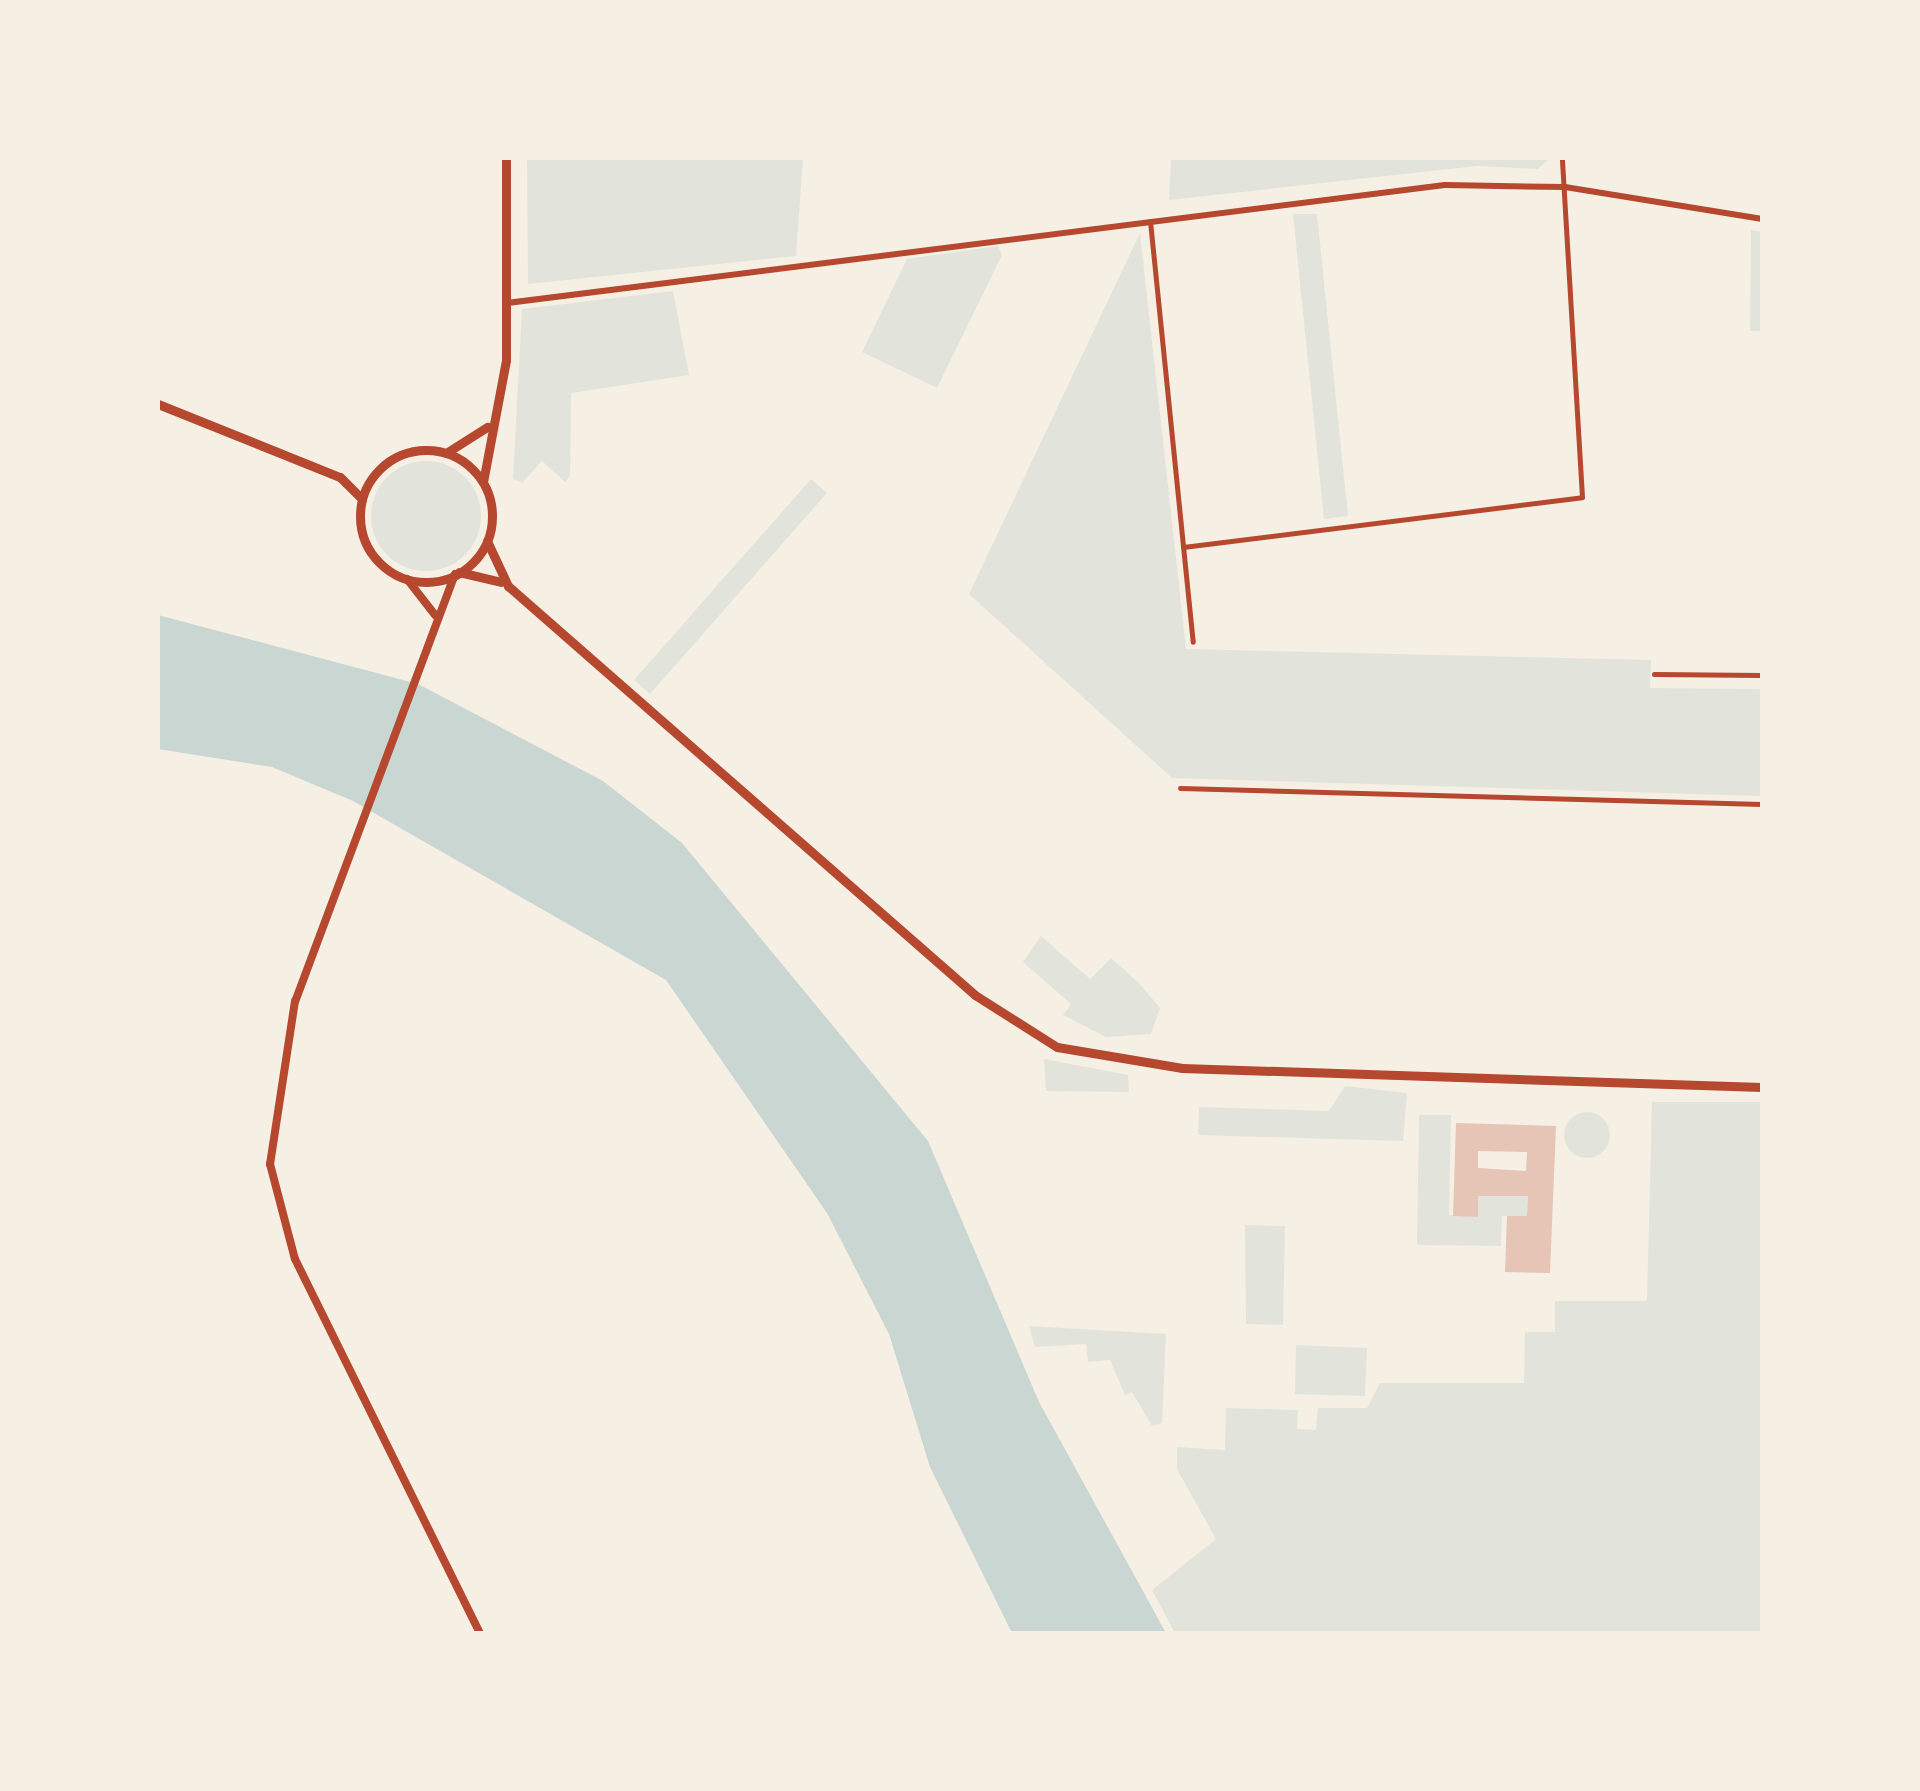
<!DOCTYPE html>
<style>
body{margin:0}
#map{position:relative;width:1920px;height:1791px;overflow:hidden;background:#f6efe4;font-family:Jost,sans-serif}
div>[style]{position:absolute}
.green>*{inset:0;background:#e2e4dc}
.round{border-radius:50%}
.water>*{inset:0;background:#c9d6d2}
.building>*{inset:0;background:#e6c5b7}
.minor>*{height:5px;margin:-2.5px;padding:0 2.5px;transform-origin:2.5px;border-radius:2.5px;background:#b5482f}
.tertiary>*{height:6px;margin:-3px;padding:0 3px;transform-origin:3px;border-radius:3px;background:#b5482f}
.secondary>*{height:8px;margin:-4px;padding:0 4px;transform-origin:4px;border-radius:4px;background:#b5482f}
.primary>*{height:9px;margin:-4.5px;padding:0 4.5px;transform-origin:4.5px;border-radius:4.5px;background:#b5482f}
.primary>.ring{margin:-4.5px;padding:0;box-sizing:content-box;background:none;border:9px solid #b5482f;border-radius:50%}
span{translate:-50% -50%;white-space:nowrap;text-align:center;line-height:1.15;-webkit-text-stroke:10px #f6efe4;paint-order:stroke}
.frame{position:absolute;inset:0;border:160px solid #f6efe4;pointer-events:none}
</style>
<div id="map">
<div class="green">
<div style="clip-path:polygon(527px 158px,803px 158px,796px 256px,528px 284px)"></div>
<div style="clip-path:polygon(1171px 158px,1549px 158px,1549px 159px,1538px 169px,1477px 166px,1169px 200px)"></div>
<div style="clip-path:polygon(1293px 214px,1317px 214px,1348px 516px,1324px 519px)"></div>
<div style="clip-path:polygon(1751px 230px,1762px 232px,1762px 331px,1750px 331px)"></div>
<div style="clip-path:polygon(1140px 233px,1186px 649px,1651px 660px,1650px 688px,1762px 689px,1762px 796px,1172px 778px,969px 594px)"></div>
<div style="clip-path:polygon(998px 246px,1002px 255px,937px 388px,862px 352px,907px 259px)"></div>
<div style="clip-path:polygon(673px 291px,689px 375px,571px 393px,570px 476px,565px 482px,542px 461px,522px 483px,513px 479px,522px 309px)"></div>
<div class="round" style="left:371px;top:461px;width:110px;height:110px"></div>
<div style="clip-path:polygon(811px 479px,827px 493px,650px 694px,634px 680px)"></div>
<div style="clip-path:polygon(1041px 936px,1090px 979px,1111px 958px,1138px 982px,1160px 1008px,1151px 1034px,1106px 1037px,1063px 1015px,1071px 1004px,1023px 962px)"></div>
<div style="clip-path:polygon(1044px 1059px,1128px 1075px,1129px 1092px,1046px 1091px)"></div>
<div style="clip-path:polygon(1345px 1086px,1407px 1093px,1403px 1141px,1198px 1135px,1199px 1107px,1329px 1111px)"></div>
<div style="clip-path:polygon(1652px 1102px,1762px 1102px,1762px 1633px,1175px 1633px,1152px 1590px,1216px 1539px,1177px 1469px,1177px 1447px,1225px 1450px,1226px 1408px,1298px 1410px,1297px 1429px,1316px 1430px,1318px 1408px,1367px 1408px,1380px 1383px,1524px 1383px,1525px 1332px,1555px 1332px,1555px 1301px,1647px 1301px)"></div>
<div class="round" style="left:1564px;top:1112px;width:46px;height:46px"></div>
<div style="clip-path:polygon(1419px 1115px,1451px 1115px,1449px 1215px,1477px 1217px,1478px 1196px,1528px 1196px,1527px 1216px,1502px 1216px,1501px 1246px,1417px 1245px)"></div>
<div style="clip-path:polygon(1245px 1225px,1285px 1226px,1283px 1325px,1246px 1324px)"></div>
<div style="clip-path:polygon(1029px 1326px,1166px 1334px,1162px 1423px,1152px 1426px,1132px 1392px,1125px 1395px,1110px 1360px,1088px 1362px,1086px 1344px,1035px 1347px)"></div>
<div style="clip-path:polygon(1296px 1345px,1367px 1348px,1365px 1396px,1295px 1394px)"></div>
</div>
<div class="water">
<div style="clip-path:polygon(158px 615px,418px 684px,603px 781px,682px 843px,928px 1141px,1039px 1402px,1166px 1633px,1012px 1633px,930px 1467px,889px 1334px,827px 1213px,666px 980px,353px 801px,272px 767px,158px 749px)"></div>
</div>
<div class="building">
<div style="clip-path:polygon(evenodd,1456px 1123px,1556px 1126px,1550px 1273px,1505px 1272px,1507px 1216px,1527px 1216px,1528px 1196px,1478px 1196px,1478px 1217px,1453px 1216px,1456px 1123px,1478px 1151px,1527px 1152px,1526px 1171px,1478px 1168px,1478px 1151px)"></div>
</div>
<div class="minor">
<div style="left:1150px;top:221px;width:423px;rotate:84.2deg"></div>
<div style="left:1183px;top:547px;width:402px;rotate:-7.1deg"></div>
<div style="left:1582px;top:497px;width:340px;rotate:-93.4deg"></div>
<div style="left:1654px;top:674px;width:108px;rotate:0.5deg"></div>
<div style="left:1180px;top:788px;width:582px;rotate:1.57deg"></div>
</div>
<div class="tertiary">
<div style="left:507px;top:303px;width:945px;rotate:-7.17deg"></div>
<div style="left:1445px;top:185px;width:120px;rotate:1deg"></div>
<div style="left:1565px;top:187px;width:200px;rotate:9.2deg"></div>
</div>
<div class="secondary">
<div style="left:455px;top:574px;width:456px;rotate:110.5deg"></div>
<div style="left:295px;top:1001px;width:165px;rotate:98.7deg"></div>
<div style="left:270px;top:1164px;width:98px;rotate:75.3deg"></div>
<div style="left:295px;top:1259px;width:418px;rotate:63.7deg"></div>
<div style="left:407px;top:579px;width:46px;rotate:52.1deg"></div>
</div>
<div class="primary">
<div style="left:158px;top:404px;width:196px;rotate:21.9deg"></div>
<div style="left:340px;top:477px;width:31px;rotate:45deg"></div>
<div class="ring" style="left:360px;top:450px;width:123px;height:123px"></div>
<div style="left:446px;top:453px;width:49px;rotate:-32.4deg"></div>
<div style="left:483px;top:482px;width:124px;rotate:-79.3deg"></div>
<div style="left:506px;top:360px;width:202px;rotate:-90deg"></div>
<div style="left:487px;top:541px;width:50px;rotate:65deg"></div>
<div style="left:508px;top:586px;width:621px;rotate:41.21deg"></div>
<div style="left:975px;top:995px;width:97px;rotate:32.4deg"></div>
<div style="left:1057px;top:1047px;width:127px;rotate:9.5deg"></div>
<div style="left:1182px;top:1068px;width:580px;rotate:1.88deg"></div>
<div style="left:459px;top:572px;width:43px;rotate:13.4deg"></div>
</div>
<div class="frame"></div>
</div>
